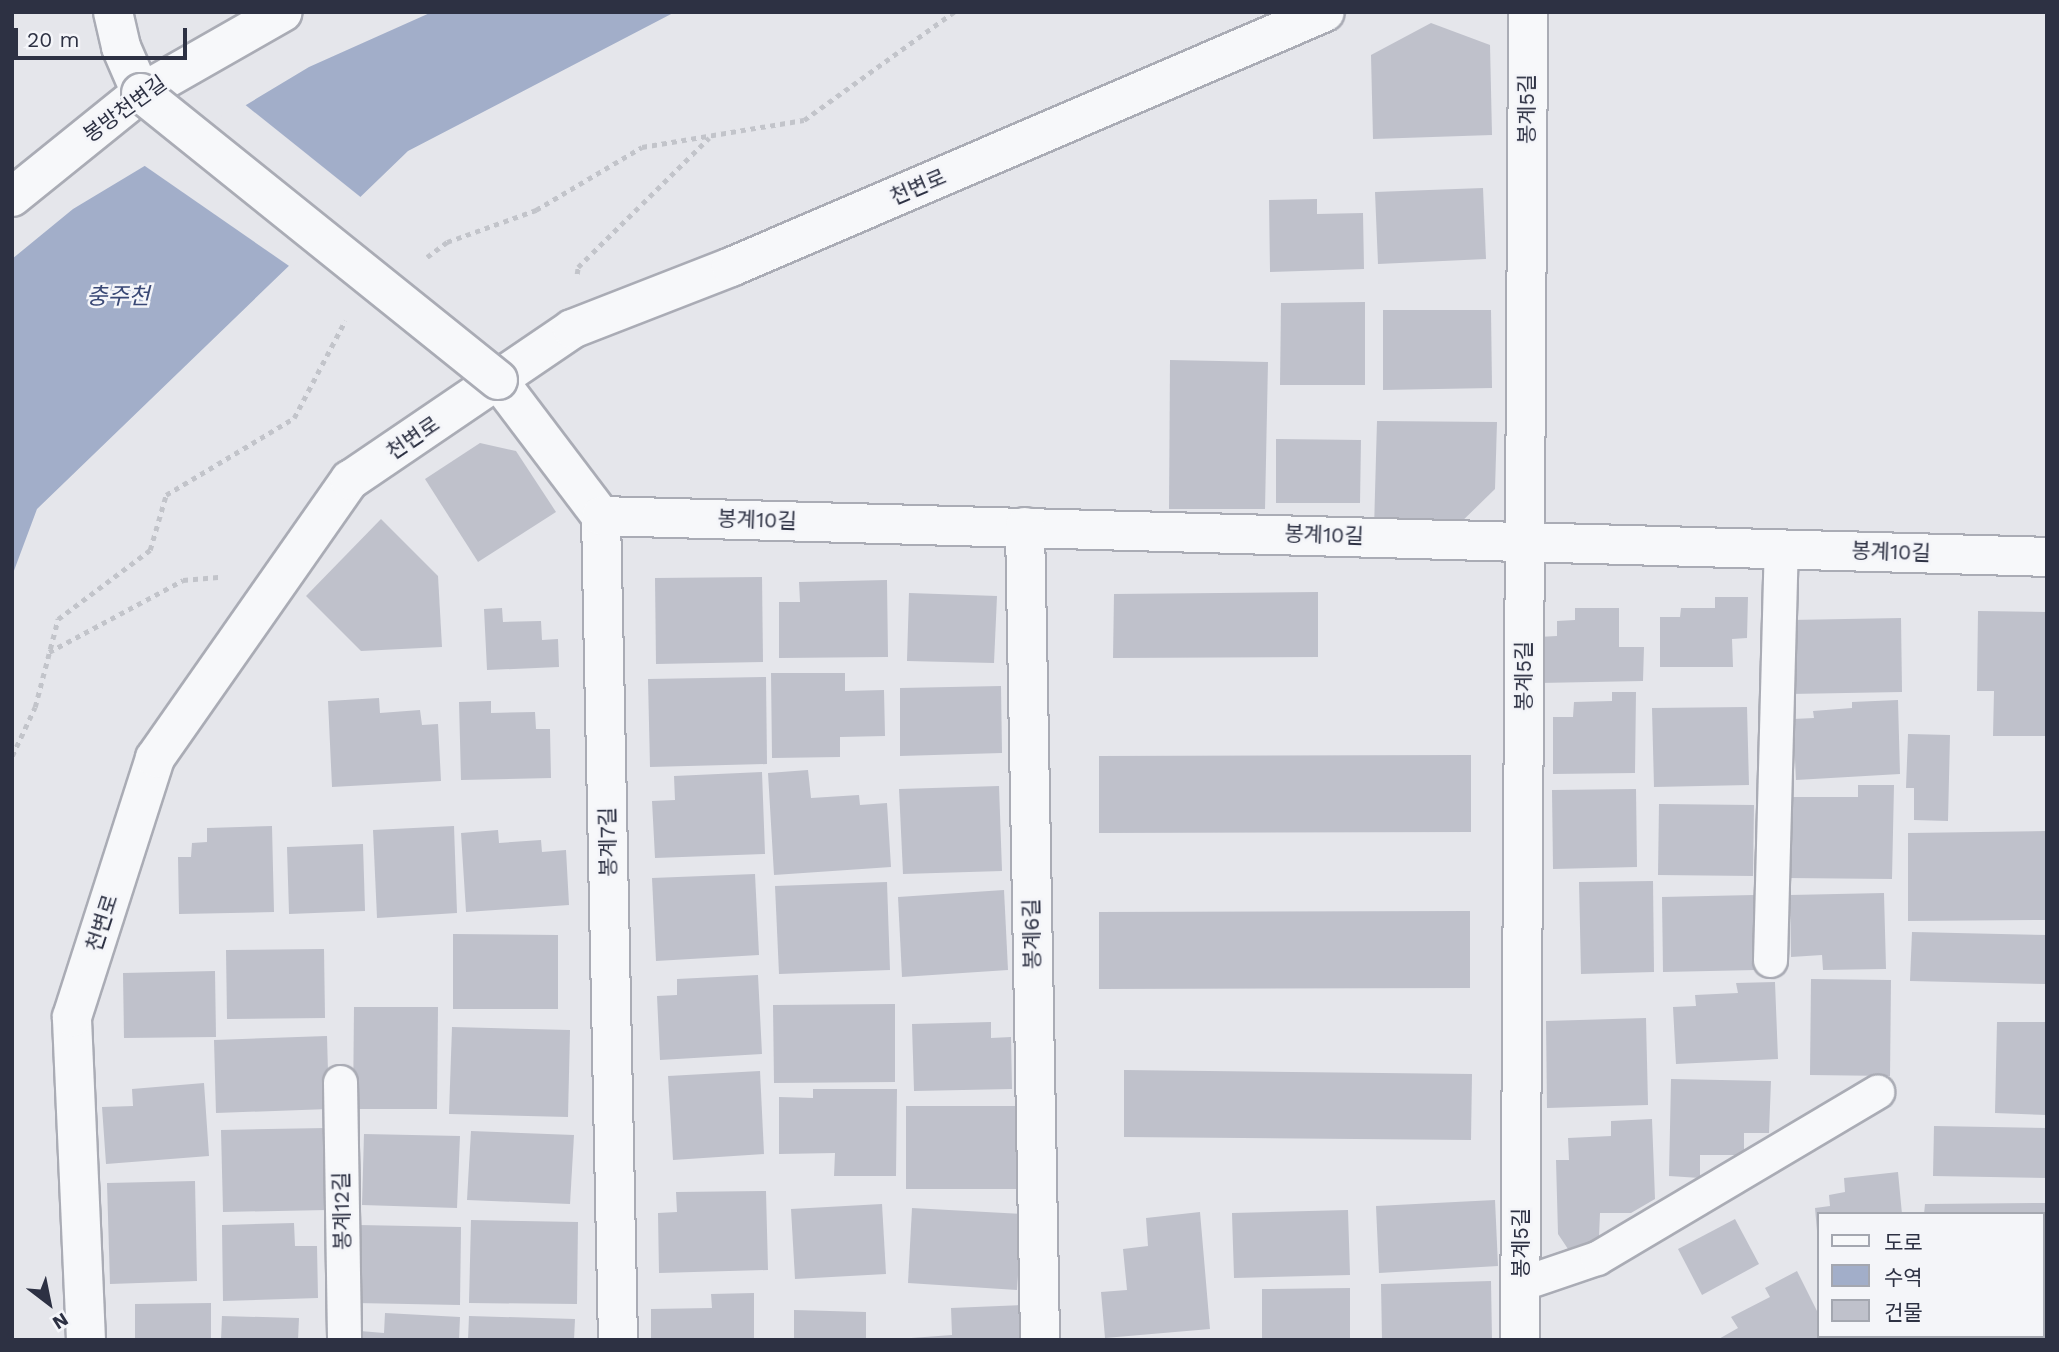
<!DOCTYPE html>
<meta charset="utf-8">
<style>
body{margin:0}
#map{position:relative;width:2059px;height:1352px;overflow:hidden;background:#e5e6eb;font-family:"Work Sans","Noto Sans KR",sans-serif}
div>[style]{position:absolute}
.water>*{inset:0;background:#a2aec9}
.pier>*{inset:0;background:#e5e6eb}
.building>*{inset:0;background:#bfc1cb}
.path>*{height:4.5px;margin-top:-2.25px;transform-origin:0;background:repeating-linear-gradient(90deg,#c2c4ca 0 5px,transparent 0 10px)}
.roads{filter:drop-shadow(2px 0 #aaacb5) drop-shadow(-2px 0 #aaacb5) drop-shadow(0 2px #aaacb5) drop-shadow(0 -2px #aaacb5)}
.lane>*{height:33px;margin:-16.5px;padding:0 16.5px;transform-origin:16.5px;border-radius:16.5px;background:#f7f8fa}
.street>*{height:38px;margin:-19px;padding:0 19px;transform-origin:19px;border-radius:19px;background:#f7f8fa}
.bridges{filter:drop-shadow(2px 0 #aaacb5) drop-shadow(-2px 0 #aaacb5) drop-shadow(0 2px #aaacb5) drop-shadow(0 -2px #aaacb5)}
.street-bridge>*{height:38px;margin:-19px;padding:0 19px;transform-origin:19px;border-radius:19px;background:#f7f8fa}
span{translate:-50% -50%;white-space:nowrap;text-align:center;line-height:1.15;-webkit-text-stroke:5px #f4f5f9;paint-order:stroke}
.street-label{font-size:21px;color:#2d3143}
.water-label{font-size:23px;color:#394875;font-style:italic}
.frame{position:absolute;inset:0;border:14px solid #2d3143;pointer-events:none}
.legend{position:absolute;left:1817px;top:1212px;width:228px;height:126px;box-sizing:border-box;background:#f4f5f9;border:2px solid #a4a7b0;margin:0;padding:9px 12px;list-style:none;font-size:21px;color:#2d3143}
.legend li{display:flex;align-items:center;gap:14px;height:35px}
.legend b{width:35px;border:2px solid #a4a7b0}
.north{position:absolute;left:14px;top:1268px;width:70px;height:70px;-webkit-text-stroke:5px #f4f5f9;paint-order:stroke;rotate:148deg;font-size:19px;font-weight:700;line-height:28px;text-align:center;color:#2d3143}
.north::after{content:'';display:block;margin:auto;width:24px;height:32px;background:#2d3143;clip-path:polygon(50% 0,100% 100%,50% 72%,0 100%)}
.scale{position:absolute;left:14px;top:28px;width:173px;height:32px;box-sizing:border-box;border:4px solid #2d3143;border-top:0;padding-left:9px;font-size:21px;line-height:24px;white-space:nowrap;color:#2d3143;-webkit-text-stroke:5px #f4f5f9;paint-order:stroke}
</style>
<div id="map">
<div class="water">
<div style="clip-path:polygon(432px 12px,675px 12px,408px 151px,37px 509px,12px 576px,12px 259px,73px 209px,309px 67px)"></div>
</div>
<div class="pier">
<div style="clip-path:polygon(243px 103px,363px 199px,292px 268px,142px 164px)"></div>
</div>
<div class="building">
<div style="clip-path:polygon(1431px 23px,1490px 45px,1492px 135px,1373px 139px,1371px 55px)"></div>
<div style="clip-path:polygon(1483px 188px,1486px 259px,1378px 264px,1375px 192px)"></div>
<div style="clip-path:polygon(1317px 199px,1317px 214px,1363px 213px,1364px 269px,1270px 272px,1269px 200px)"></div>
<div style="clip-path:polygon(1365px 302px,1365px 385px,1280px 385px,1281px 303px)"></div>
<div style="clip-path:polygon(1383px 310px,1491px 310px,1492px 388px,1383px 390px)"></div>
<div style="clip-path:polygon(1170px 360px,1268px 362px,1265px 509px,1169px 509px)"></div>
<div style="clip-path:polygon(1377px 421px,1497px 422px,1495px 489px,1453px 530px,1374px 529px)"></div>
<div style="clip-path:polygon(1276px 439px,1361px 440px,1360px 503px,1276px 503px)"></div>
<div style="clip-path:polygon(480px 443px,516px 451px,556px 512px,478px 562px,425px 479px)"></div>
<div style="clip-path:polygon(381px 519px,438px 576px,442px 647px,361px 651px,306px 596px)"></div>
<div style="clip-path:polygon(762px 577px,763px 662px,656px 664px,655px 578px)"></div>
<div style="clip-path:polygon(887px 580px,888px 657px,779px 658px,779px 602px,800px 602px,799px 582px)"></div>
<div style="clip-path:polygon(1318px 592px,1318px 657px,1113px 658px,1114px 594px)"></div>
<div style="clip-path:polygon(909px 593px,997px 596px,994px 663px,907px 661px)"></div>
<div style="clip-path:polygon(1715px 597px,1748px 597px,1747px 638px,1732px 639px,1733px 667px,1660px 667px,1660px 617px,1680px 617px,1681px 608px,1715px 608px)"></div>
<div style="clip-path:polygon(502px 608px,503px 622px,541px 621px,542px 640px,558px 639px,559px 667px,487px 670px,484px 609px)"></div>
<div style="clip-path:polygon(1575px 608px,1619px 608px,1619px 647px,1644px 647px,1643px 681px,1539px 683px,1538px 637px,1557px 636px,1557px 621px,1575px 620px)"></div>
<div style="clip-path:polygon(1978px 611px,2047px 612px,2047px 736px,1993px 736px,1994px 691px,1977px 691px)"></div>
<div style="clip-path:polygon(1901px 618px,1902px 692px,1790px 694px,1790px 620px)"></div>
<div style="clip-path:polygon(771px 673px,845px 673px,845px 691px,884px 690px,885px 736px,840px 737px,840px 757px,772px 758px)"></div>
<div style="clip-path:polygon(766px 677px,767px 764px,650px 767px,648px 679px)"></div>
<div style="clip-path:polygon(1001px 686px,1002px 753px,900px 756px,900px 688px)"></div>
<div style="clip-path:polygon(1612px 692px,1636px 692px,1635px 773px,1553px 774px,1553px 717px,1573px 717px,1574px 702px,1612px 701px)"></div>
<div style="clip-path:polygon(379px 698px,380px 713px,420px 710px,422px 725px,438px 724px,441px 781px,332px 787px,328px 701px)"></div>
<div style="clip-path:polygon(1898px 700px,1900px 774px,1796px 780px,1793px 719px,1814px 718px,1813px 711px,1852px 708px,1852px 702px)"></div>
<div style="clip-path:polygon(491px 701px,491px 713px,535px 712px,536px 729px,550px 729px,551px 778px,461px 780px,459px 702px)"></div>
<div style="clip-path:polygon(1747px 707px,1749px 785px,1654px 787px,1652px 708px)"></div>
<div style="clip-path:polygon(1908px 734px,1950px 735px,1948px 821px,1914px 820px,1914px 788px,1906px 788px)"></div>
<div style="clip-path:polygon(1471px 755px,1471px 832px,1099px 833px,1099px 756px)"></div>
<div style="clip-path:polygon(808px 770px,811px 798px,859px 795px,860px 805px,887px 803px,891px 867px,774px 875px,768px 773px)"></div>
<div style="clip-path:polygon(762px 772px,765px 854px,655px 858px,652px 801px,675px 800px,674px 776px)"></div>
<div style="clip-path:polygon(1858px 785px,1894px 785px,1892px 879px,1787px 878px,1788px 797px,1858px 797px)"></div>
<div style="clip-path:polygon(999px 786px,1002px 871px,903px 874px,899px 789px)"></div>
<div style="clip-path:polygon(1636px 789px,1637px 867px,1553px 869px,1552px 790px)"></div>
<div style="clip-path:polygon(1659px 804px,1754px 805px,1753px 876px,1658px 875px)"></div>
<div style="clip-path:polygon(272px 826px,274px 912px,179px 914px,178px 857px,191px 857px,192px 843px,207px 842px,207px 828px)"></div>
<div style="clip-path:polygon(454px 826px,457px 913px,377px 918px,373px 830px)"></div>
<div style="clip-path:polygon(498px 830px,499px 843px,541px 840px,542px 852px,566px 850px,569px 905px,466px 912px,461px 833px)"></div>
<div style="clip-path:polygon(2047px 831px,2047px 920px,1908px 921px,1908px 833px)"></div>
<div style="clip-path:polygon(363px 844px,365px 911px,289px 914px,287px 847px)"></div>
<div style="clip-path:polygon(755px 874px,759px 955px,656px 961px,652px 878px)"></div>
<div style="clip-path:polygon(1653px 881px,1654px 972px,1581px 974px,1579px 882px)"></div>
<div style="clip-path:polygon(887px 882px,890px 970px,779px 974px,775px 886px)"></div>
<div style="clip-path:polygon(1004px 890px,1008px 970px,902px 977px,898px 897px)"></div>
<div style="clip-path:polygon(1884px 893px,1886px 969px,1823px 970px,1822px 955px,1791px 957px,1790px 895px)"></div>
<div style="clip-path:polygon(1754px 895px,1756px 970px,1663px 972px,1662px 897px)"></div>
<div style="clip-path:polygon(1470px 911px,1470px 988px,1099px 989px,1099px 912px)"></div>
<div style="clip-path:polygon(1912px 932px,2047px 935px,2047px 984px,1910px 981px)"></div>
<div style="clip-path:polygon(453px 934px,558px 935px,558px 1009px,453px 1009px)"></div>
<div style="clip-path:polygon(324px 949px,325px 1018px,227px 1019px,226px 950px)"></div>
<div style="clip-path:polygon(215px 971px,216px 1037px,124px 1038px,123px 973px)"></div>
<div style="clip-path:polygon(758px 975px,762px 1054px,660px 1060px,657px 996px,677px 995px,677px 979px)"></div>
<div style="clip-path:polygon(1811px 979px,1891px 980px,1890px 1076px,1810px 1075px)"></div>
<div style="clip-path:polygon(1775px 982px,1778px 1059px,1676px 1064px,1673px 1007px,1696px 1006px,1695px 995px,1738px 993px,1736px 983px)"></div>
<div style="clip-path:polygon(895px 1004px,895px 1082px,774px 1083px,773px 1005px)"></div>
<div style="clip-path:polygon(354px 1007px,438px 1007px,437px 1109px,353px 1109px)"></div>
<div style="clip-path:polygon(1646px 1018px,1648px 1105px,1547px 1108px,1546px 1021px)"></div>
<div style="clip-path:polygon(991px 1022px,991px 1038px,1011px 1037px,1012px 1089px,914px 1091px,912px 1024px)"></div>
<div style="clip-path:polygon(1997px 1022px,2047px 1022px,2047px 1115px,1995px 1113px)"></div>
<div style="clip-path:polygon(452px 1027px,570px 1030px,568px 1117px,449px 1114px)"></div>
<div style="clip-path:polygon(327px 1036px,329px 1109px,216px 1113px,214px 1040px)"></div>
<div style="clip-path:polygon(1124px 1070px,1472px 1074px,1471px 1140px,1124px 1137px)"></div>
<div style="clip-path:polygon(760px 1071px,764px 1154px,673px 1160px,668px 1076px)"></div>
<div style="clip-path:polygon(1671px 1079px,1771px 1081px,1769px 1133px,1744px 1133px,1744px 1155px,1700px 1155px,1700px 1178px,1669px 1176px)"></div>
<div style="clip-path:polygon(204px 1083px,209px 1156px,106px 1164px,102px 1107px,133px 1106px,132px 1089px)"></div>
<div style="clip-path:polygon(813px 1089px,897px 1089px,896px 1176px,834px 1176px,835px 1153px,779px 1154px,779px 1097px,813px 1098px)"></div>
<div style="clip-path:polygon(906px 1106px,1019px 1106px,1019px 1189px,906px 1189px)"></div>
<div style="clip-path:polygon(1652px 1119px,1655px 1199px,1631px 1213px,1600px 1213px,1599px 1237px,1572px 1255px,1558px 1234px,1556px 1160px,1569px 1160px,1568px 1138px,1611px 1136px,1611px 1121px)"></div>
<div style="clip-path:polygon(1934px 1126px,2047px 1128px,2047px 1178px,1933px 1176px)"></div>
<div style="clip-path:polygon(326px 1128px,327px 1210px,223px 1212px,221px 1130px)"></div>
<div style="clip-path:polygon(471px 1131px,574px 1135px,570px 1204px,467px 1200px)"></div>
<div style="clip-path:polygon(364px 1134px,460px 1136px,457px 1208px,362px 1205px)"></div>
<div style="clip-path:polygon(1898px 1172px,1902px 1214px,1819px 1214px,1817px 1231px,1815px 1208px,1830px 1206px,1829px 1195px,1845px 1192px,1844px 1178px)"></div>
<div style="clip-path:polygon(195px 1181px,197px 1281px,110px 1284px,107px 1183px)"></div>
<div style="clip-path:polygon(766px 1191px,768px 1270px,659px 1273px,658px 1213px,677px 1212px,676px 1192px)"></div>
<div style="clip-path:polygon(1495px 1200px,1498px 1266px,1379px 1273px,1376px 1206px)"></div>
<div style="clip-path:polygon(2047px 1203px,2047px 1301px,2043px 1214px,1924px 1214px,1925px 1204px)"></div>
<div style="clip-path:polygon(882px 1204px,886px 1274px,795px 1279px,791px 1209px)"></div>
<div style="clip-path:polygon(912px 1208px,1022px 1214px,1017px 1290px,908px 1283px)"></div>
<div style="clip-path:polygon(1348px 1210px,1350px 1275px,1234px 1278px,1232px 1213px)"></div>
<div style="clip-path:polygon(1200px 1212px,1210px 1329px,1105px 1338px,1101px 1292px,1127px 1290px,1123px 1249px,1148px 1246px,1146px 1218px)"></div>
<div style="clip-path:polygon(1735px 1219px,1759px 1264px,1702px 1295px,1678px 1249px)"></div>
<div style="clip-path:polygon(471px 1220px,578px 1222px,577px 1304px,469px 1303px)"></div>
<div style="clip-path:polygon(294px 1223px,295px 1246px,317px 1246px,318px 1298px,223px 1301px,222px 1225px)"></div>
<div style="clip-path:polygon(359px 1225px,461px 1227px,460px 1305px,356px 1303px)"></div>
<div style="clip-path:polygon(1797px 1271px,1819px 1315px,1819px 1336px,1832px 1340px,1717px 1340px,1738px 1328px,1731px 1317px,1770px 1297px,1765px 1288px)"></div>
<div style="clip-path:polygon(1491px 1281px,1492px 1340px,1382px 1340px,1381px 1284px)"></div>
<div style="clip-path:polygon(1350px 1288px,1350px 1340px,1262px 1340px,1262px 1289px)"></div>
<div style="clip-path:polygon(754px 1293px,754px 1340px,651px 1340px,651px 1309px,712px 1308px,711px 1294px)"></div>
<div style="clip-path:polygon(211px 1303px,211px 1340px,135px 1340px,135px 1304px)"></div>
<div style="clip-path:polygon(1021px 1305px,1022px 1340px,884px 1340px,952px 1335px,951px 1308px)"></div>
<div style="clip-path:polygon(794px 1310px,866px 1312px,866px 1340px,794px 1340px)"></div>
<div style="clip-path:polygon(385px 1313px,460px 1317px,459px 1340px,359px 1340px,360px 1331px,384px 1333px)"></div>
<div style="clip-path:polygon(222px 1316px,299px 1318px,298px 1340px,221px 1340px)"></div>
<div style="clip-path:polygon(469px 1316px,575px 1319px,574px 1340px,468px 1340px)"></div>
<div style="clip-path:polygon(2043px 1323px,2047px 1340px,2012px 1340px,2043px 1336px)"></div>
</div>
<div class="path">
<div style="left:427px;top:257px;width:25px;rotate:-37deg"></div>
<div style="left:447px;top:242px;width:95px;rotate:-19.8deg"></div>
<div style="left:536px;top:210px;width:123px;rotate:-30.7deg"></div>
<div style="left:642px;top:147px;width:164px;rotate:-9.5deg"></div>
<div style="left:804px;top:120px;width:185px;rotate:-35.8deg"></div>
<div style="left:577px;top:274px;width:7px;rotate:-82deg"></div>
<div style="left:578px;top:267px;width:184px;rotate:-44.6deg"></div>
<div style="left:49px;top:652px;width:152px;rotate:-28.2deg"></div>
<div style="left:183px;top:580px;width:38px;rotate:-5deg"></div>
<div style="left:12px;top:756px;width:54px;rotate:-64.9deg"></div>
<div style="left:35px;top:707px;width:91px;rotate:-75.4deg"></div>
<div style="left:58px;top:619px;width:115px;rotate:-36.9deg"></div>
<div style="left:150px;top:550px;width:57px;rotate:-73.8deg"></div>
<div style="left:166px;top:495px;width:149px;rotate:-31deg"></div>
<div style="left:294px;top:418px;width:110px;rotate:-62.3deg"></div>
</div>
<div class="roads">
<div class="lane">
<div style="left:1770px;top:960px;width:412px;rotate:-88.5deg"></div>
<div style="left:340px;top:1082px;width:258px;rotate:89.1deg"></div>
<div style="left:1520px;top:1284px;width:81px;rotate:-18.7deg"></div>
<div style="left:1597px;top:1258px;width:326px;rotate:-30.7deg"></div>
</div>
<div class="street">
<div style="left:113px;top:12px;width:36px;rotate:77deg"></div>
<div style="left:121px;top:47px;width:50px;rotate:66.5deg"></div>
<div style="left:12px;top:197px;width:166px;rotate:-38.9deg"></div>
<div style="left:141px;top:93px;width:163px;rotate:-29.7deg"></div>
<div style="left:498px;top:380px;width:171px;rotate:52.9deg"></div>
<div style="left:601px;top:516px;width:824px;rotate:88.82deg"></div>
<div style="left:601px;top:516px;width:1447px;rotate:1.62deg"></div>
<div style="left:1025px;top:527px;width:813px;rotate:88.94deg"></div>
<div style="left:86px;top:1340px;width:323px;rotate:-92.5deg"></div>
<div style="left:72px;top:1017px;width:272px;rotate:-72.2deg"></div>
<div style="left:155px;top:758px;width:340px;rotate:-55deg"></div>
<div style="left:350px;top:480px;width:268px;rotate:-34.2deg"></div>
<div style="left:572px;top:329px;width:171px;rotate:-21.3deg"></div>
<div style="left:731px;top:267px;width:646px;rotate:-23.23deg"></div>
<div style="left:1520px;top:1340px;width:1328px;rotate:-89.65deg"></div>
</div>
</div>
<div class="bridges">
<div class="street-bridge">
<div style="left:141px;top:93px;width:458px;rotate:38.8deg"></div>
</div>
</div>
<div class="street-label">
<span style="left:125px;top:109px;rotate:-36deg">봉방천변길</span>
<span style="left:1527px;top:109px;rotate:-90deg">봉계5길</span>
<span style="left:918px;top:187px;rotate:-23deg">천변로</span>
<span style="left:413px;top:438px;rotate:-34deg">천변로</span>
<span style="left:757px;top:520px;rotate:2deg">봉계10길</span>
<span style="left:1324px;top:535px;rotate:2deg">봉계10길</span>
<span style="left:1891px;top:552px;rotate:2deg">봉계10길</span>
<span style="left:1524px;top:676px;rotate:-90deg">봉계5길</span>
<span style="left:608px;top:842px;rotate:-91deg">봉계7길</span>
<span style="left:102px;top:923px;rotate:-72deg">천변로</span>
<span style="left:1032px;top:934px;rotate:-91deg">봉계6길</span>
<span style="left:342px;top:1211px;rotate:-91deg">봉계12길</span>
<span style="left:1521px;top:1243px;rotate:-90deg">봉계5길</span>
</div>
<div class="water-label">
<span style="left:118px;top:297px">충주천</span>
</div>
<div class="frame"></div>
<ul class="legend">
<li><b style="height:9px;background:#f7f8fa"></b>도로</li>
<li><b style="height:19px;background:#a2aec9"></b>수역</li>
<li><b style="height:19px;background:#bfc1cb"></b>건물</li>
</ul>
<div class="north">N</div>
<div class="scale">20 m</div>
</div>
